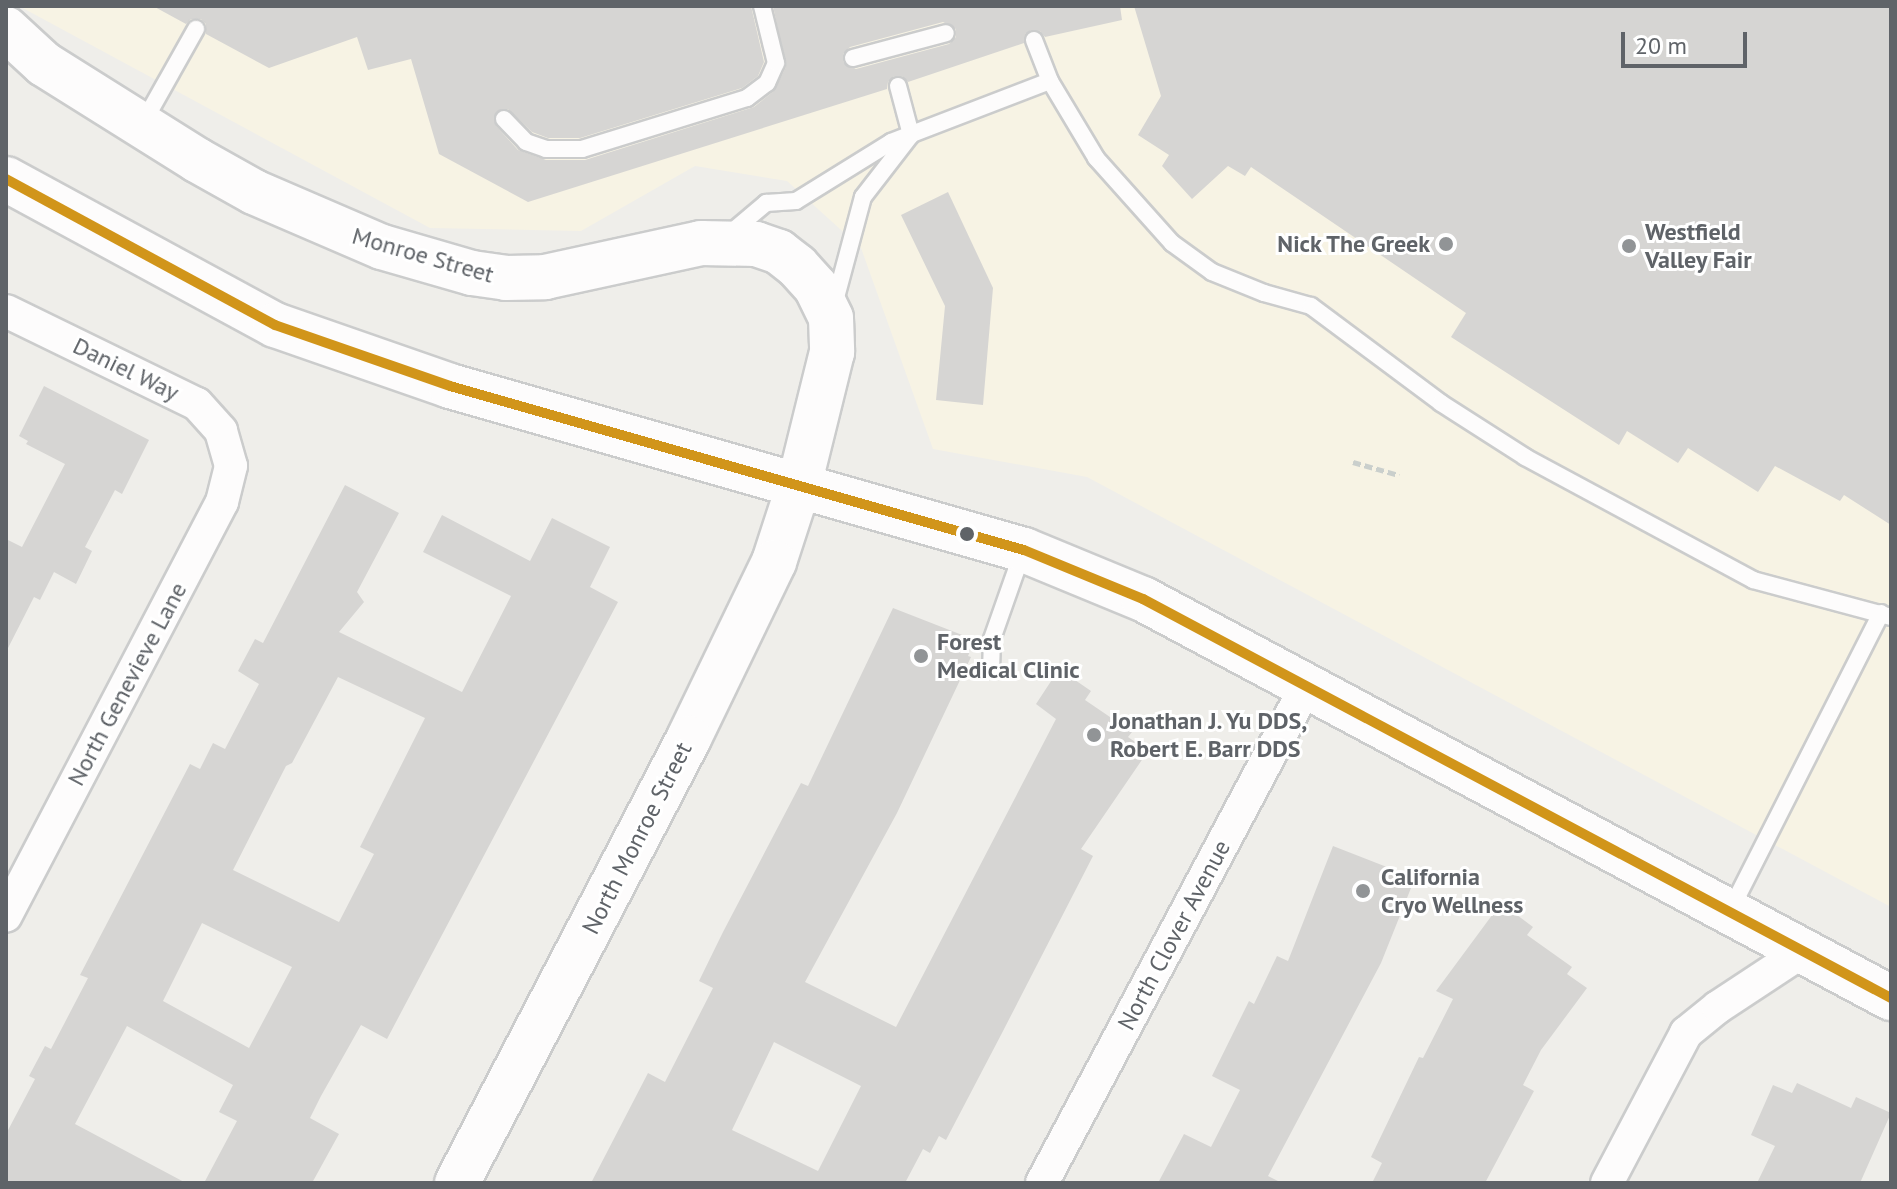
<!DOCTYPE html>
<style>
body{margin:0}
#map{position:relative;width:1897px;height:1189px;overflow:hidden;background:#efeeea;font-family:"PT Sans",sans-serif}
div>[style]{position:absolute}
.commercial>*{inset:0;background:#f7f3e4}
.building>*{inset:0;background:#d6d5d3}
.path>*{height:5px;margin-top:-2.5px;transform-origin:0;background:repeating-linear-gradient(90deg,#cacfcc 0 8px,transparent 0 12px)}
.roads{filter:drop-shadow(2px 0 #cbcccc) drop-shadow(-2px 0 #cbcccc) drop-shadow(0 2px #cbcccc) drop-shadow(0 -2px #cbcccc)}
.lane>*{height:16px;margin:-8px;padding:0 8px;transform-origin:8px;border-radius:8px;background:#fdfcfc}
.street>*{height:32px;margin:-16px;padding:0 16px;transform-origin:16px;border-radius:16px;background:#fdfcfc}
.secondary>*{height:44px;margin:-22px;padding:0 22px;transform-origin:22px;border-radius:22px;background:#fdfcfc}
.bus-1>*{height:10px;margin:-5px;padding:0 5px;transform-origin:5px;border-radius:5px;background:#d1951a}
.dots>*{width:22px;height:22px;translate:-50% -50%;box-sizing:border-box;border:4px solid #fff;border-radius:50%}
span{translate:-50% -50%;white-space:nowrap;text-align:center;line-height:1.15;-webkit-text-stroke:6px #fff;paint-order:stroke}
.poi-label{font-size:24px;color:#5f6368;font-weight:700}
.left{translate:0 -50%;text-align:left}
.right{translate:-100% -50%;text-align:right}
.street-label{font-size:24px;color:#5f6368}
.frame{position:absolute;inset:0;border:8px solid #5f6368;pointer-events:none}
.scale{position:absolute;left:1621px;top:32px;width:126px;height:36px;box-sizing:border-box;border:4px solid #5f6368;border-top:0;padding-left:10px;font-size:24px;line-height:28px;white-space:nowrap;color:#5f6368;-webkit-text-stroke:6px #fff;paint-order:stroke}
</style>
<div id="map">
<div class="commercial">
<div style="clip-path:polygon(19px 6px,1891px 6px,1891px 907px,1087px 477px,933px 449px,861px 248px,787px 181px,695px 166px,581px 231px,430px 228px)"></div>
</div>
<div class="building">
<div style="clip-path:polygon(evenodd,153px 6px,751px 6px,764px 62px,758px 76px,742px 88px,580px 138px,548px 138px,532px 132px,508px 109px,496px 112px,496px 126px,518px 150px,546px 160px,585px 160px,754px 107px,774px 91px,786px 67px,773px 6px,1120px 6px,1122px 20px,1045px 37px,1040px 31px,1031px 30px,1025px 34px,1024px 43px,908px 82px,902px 76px,894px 76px,888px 82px,887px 89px,528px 202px,439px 154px,411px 59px,368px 70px,357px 37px,269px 68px,206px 34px,206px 24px,201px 19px,191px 19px,186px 24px,153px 6px,943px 22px,956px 29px,956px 37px,949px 44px,856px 69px,843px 62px,843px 54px,850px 47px,943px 22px)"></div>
<div style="clip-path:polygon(1134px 6px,1891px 6px,1891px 525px,1844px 495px,1840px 501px,1775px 466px,1758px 492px,1688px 448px,1678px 463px,1627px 431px,1619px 445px,1451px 337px,1466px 313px,1251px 167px,1245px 176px,1228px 166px,1192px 199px,1162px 166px,1169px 155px,1138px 135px,1161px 96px)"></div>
<div style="clip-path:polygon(948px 192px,993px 288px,983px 405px,936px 400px,945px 306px,901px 215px)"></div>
<div style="clip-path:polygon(44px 386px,149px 440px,122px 494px,115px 490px,85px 547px,92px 551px,76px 584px,54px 572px,40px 600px,34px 597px,6px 652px,6px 539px,22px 547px,65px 464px,26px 444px,28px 441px,19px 436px)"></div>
<div style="clip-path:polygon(evenodd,345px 485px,399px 513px,357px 592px,364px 602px,339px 632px,462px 692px,511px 596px,423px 552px,442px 515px,530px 561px,552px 518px,610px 547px,590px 587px,618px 602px,387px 1039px,361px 1025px,321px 1096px,310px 1118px,339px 1134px,312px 1183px,204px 1183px,237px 1121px,219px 1112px,233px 1085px,127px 1026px,75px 1124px,186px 1183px,6px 1183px,6px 1134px,35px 1079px,29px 1076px,45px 1046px,51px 1049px,88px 978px,80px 975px,190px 764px,200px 769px,213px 743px,225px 749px,259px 684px,238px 671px,255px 639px,263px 643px,345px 485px,338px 677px,425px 718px,360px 847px,374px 854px,339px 922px,233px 870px,286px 766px,292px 763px,338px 677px,345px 485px,202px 923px,292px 967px,249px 1048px,163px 1001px,202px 923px)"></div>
<div style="clip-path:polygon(evenodd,893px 608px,975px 640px,968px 656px,971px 657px,897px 813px,805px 982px,896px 1027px,1056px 719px,1036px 704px,1059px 669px,1091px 691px,1085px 700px,1132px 732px,1128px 737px,1148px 751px,1081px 849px,1093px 856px,1002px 1033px,946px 1140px,939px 1136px,930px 1153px,923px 1149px,905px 1183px,591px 1183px,648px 1073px,665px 1082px,713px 988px,699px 981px,723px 932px,801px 783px,808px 786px,893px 608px,774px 1042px,861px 1086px,818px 1171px,732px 1130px,774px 1042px)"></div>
<div style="clip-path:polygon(1333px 846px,1415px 878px,1381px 963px,1268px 1176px,1282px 1183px,1158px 1183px,1184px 1134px,1211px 1147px,1240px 1090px,1212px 1076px,1249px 1001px,1254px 1004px,1277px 956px,1288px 961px)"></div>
<div style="clip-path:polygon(1501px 903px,1533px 927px,1527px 935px,1572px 967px,1567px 974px,1587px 988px,1541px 1050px,1523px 1085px,1534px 1091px,1485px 1183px,1372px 1183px,1382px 1163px,1371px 1157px,1419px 1057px,1423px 1058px,1453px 999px,1436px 991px)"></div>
<div style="clip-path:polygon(1797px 1083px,1851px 1108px,1856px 1097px,1891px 1113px,1860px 1183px,1757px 1183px,1775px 1146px,1751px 1135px,1773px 1085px,1792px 1093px)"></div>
</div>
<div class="path">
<div style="left:1353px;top:462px;width:48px;rotate:15.8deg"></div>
</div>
<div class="roads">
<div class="lane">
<div style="left:1034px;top:40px;width:44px;rotate:68.7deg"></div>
<div style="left:1050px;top:81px;width:90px;rotate:59.1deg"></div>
<div style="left:1096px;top:158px;width:114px;rotate:48.2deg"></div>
<div style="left:1172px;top:243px;width:49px;rotate:35.9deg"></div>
<div style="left:1212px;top:272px;width:56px;rotate:22deg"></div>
<div style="left:1264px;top:293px;width:49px;rotate:15.5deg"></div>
<div style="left:1311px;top:306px;width:162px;rotate:36.7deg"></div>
<div style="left:1441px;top:403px;width:100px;rotate:32.7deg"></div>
<div style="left:1525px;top:457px;width:259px;rotate:28.3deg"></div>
<div style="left:1753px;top:580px;width:143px;rotate:15deg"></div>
<div style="left:853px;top:58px;width:96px;rotate:-15deg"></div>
<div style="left:898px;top:86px;width:51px;rotate:75.1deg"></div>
<div style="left:504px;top:119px;width:32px;rotate:46deg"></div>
<div style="left:526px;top:142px;width:21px;rotate:19deg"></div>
<div style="left:546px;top:149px;width:36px"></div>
<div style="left:582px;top:149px;width:173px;rotate:-17.2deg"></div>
<div style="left:747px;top:98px;width:25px;rotate:-37deg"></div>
<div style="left:767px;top:83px;width:22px;rotate:-66deg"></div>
<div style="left:776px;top:63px;width:59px;rotate:-103.8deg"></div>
<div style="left:143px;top:123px;width:108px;rotate:-60.6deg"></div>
<div style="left:728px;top:235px;width:50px;rotate:-40.1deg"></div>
<div style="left:766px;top:203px;width:30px;rotate:-4deg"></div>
<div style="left:796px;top:201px;width:112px;rotate:-31.8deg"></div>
<div style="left:891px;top:142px;width:170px;rotate:-21deg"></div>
<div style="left:834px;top:305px;width:112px;rotate:-75deg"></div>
<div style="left:863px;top:197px;width:78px;rotate:-52.3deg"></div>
<div style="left:991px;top:670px;width:31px;rotate:-88deg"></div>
<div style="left:992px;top:639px;width:93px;rotate:-70.6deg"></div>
<div style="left:1730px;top:911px;width:334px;rotate:-63.1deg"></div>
</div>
<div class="street">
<div style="left:6px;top:311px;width:212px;rotate:26deg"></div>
<div style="left:197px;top:404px;width:36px;rotate:48deg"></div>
<div style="left:221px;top:431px;width:36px;rotate:74deg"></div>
<div style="left:231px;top:466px;width:37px;rotate:104deg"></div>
<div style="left:222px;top:502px;width:467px;rotate:117.6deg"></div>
<div style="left:1042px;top:1183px;width:562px;rotate:-61.98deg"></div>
<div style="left:1607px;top:1183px;width:170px;rotate:-62.2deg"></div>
<div style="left:1686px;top:1033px;width:41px;rotate:-39.1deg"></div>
<div style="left:1718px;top:1007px;width:102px;rotate:-33.4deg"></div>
</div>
<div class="secondary">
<div style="left:6px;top:29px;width:52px;rotate:42.6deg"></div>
<div style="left:44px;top:64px;width:181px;rotate:32.1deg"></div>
<div style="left:197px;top:160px;width:65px;rotate:29.3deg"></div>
<div style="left:254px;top:192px;width:139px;rotate:23.3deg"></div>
<div style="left:382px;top:247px;width:94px;rotate:16.1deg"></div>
<div style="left:472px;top:273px;width:34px;rotate:8deg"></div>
<div style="left:506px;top:278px;width:39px;rotate:-1deg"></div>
<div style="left:545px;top:277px;width:160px;rotate:-12.3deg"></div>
<div style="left:701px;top:243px;width:55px;rotate:1deg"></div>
<div style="left:756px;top:244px;width:24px;rotate:19deg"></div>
<div style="left:779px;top:252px;width:23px;rotate:38deg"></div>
<div style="left:797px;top:266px;width:28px;rotate:48deg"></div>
<div style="left:816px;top:287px;width:34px;rotate:64deg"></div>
<div style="left:831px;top:318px;width:34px;rotate:88deg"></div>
<div style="left:832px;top:352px;width:137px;rotate:103.9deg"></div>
<div style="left:799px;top:485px;width:81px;rotate:108deg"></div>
<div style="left:774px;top:562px;width:195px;rotate:115.8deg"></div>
<div style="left:689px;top:738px;width:502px;rotate:117.54deg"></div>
<div style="left:6px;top:179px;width:306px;rotate:28.5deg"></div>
<div style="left:275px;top:325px;width:185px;rotate:19.2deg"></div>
<div style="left:450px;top:386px;width:597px;rotate:15.95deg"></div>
<div style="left:1024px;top:550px;width:129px;rotate:22.4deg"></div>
<div style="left:1143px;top:599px;width:848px;rotate:28.08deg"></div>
</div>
</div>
<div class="bus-1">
<div style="left:6px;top:179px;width:306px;rotate:28.5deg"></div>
<div style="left:275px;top:325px;width:185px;rotate:19.2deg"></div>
<div style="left:450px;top:386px;width:597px;rotate:15.95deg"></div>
<div style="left:1024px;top:550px;width:129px;rotate:22.4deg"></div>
<div style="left:1143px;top:599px;width:848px;rotate:28.08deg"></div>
</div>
<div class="dots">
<div style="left:1446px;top:244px;background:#919496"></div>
<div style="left:1629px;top:246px;background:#919496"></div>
<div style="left:967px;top:534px;background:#5f6368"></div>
<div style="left:921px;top:656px;background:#919496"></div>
<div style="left:1094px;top:735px;background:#919496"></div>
<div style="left:1363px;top:891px;background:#919496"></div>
</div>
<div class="poi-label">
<span class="left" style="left:1645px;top:246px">Westfield<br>Valley Fair</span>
<span class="right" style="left:1430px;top:244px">Nick The Greek</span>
<span class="left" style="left:937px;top:656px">Forest<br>Medical Clinic</span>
<span class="left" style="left:1110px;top:735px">Jonathan J. Yu DDS,<br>Robert E. Barr DDS</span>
<span class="left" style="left:1381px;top:891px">California<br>Cryo Wellness</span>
</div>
<div class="street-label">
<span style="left:423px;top:255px;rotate:16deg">Monroe Street</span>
<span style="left:126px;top:369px;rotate:26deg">Daniel Way</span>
<span style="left:127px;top:684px;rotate:-62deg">North Genevieve Lane</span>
<span style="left:637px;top:838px;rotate:-63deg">North Monroe Street</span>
<span style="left:1174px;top:935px;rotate:-62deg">North Clover Avenue</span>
</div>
<div class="frame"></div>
<div class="scale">20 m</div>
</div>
